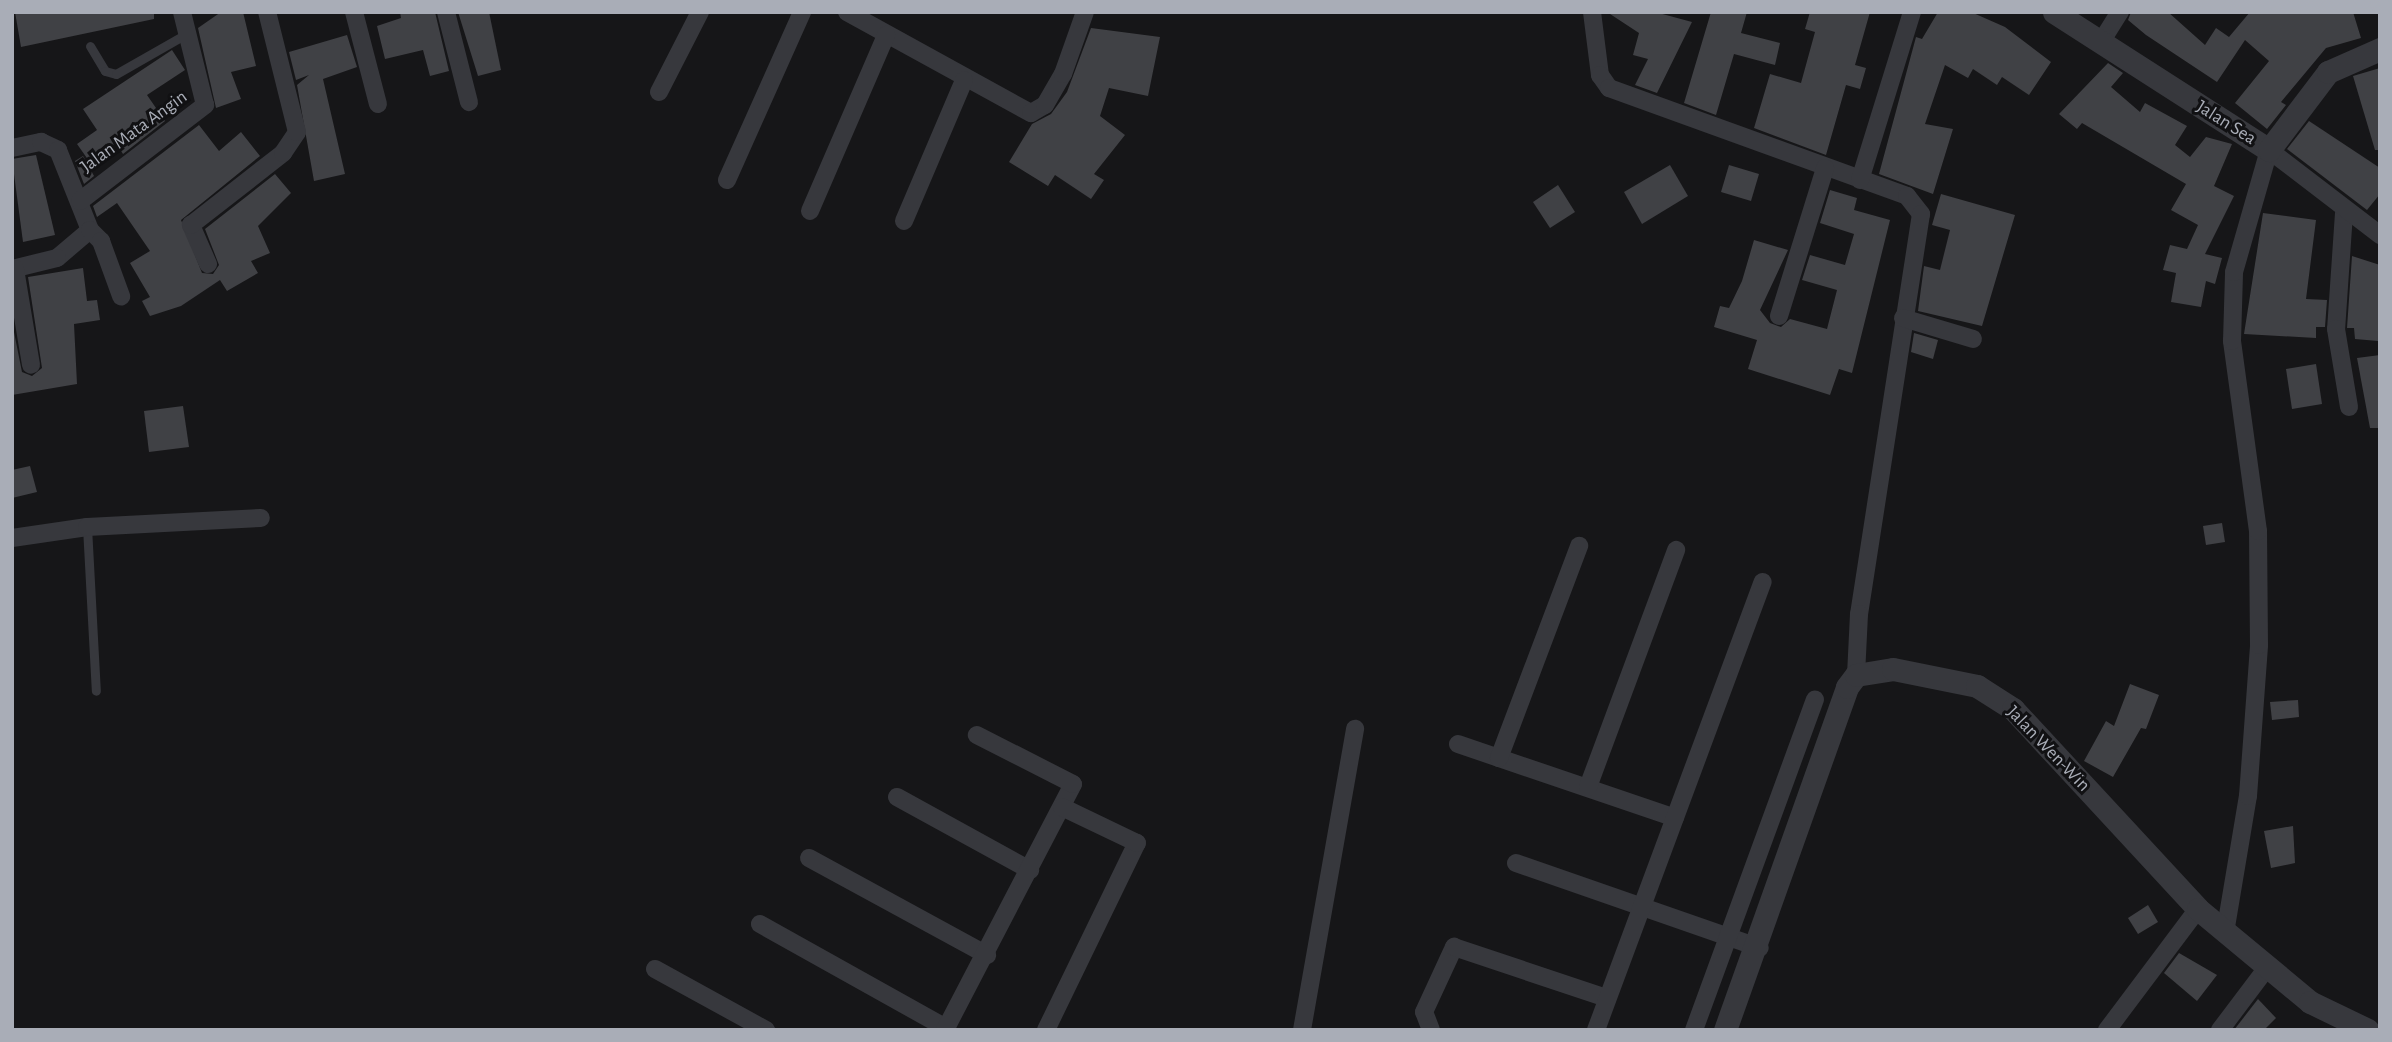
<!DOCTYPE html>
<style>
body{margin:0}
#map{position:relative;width:2392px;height:1042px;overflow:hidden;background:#161618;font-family:"Alegreya Sans",sans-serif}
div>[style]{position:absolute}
.building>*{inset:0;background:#404145}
.service>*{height:9px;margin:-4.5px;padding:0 4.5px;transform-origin:4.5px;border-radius:4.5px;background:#37383d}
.minor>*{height:18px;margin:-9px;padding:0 9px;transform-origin:9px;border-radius:9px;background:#37383d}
.tertiary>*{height:23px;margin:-11.5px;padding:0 11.5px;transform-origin:11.5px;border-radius:11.5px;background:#37383d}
span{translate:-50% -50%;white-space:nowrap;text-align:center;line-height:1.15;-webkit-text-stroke:6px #111113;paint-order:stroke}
.street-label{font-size:19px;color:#a9adb7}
.frame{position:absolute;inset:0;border:14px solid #a9adb7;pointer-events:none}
</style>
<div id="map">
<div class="building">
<div style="clip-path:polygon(15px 12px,154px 12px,154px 19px,21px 47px)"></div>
<div style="clip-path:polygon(221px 12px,243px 12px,256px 66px,231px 72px,241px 99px,216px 108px,198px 28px)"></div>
<div style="clip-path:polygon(400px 12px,435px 12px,449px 71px,430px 76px,423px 50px,385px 59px,377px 26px,401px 18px)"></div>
<div style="clip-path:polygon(458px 12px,489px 12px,501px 70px,478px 76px)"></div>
<div style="clip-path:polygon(1607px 12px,1655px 12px,1692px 22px,1657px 93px,1635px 85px,1648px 59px,1633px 55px,1639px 33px)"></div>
<div style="clip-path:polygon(1711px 12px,1747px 12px,1741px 33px,1780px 43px,1775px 65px,1734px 54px,1716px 115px,1684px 103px)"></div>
<div style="clip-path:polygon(1810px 12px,1870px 12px,1855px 65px,1866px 68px,1860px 89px,1846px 85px,1826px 155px,1754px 128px,1770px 74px,1801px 83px,1815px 32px,1805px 29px)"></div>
<div style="clip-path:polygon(1938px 12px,1971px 12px,2005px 27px,2051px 62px,2029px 95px,2002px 77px,1997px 85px,1973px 69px,1968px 78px,1945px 65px,1925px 124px,1953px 129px,1933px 194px,1879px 174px,1916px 37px,1922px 39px)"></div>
<div style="clip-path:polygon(2131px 12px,2168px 12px,2205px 45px,2216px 28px,2229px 37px,2250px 12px,2353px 12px,2361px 38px,2326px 48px,2281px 102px,2286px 105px,2267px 129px,2235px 103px,2269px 61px,2245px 40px,2217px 82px,2146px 35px,2128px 20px)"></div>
<div style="clip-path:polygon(1091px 28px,1160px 37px,1148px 96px,1109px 88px,1100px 116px,1125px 135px,1094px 174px,1104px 180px,1091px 199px,1055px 175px,1048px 186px,1009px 162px,1032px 124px,1051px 114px,1067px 92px)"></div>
<div style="clip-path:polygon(347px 35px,357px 67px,323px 79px,345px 174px,314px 181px,297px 85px,309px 75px,296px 80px,289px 52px)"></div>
<div style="clip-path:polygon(172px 50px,185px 70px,147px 95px,165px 121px,123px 154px,116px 143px,89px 161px,77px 144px,97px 130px,83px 109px)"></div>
<div style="clip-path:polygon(2108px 63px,2123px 73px,2111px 87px,2140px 112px,2145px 103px,2187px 126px,2175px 145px,2190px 157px,2206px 137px,2232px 144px,2214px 186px,2234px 196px,2205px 254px,2222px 258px,2215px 284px,2206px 281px,2201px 307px,2171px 302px,2176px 273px,2163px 270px,2170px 245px,2187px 249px,2198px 225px,2171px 210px,2186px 184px,2082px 123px,2077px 129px,2059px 114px)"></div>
<div style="clip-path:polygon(2380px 68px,2380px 150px,2375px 150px,2353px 76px)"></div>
<div style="clip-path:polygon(2309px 121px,2380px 168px,2380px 194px,2367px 210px,2287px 149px)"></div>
<div style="clip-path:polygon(199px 125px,219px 151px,241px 132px,260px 156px,181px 220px,202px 273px,213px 274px,219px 265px,205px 229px,275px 174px,291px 193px,258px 226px,270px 253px,251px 261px,258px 273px,227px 291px,220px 280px,181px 306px,150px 316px,142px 301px,150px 297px,130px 263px,150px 251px,117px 203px,97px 217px,93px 206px)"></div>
<div style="clip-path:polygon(36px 155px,55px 235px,23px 242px,12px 159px)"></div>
<div style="clip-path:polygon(83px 156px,94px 176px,84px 184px,75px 161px)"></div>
<div style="clip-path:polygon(1670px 165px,1688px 196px,1642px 224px,1624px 192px)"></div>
<div style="clip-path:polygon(1729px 165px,1759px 174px,1751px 201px,1721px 192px)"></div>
<div style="clip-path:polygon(1558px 185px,1575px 212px,1550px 228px,1533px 202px)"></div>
<div style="clip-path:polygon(1830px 190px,1857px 198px,1854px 210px,1890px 220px,1852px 373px,1839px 369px,1830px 395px,1748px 369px,1757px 340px,1714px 327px,1720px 306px,1729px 308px,1742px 281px,1754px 240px,1788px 250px,1760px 310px,1770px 323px,1781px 327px,1790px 319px,1827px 329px,1837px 290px,1802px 280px,1810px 255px,1845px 265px,1854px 234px,1820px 223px)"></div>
<div style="clip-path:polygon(1941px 194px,2015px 215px,1982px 326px,1918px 311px,1924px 266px,1940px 270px,1950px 230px,1932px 225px)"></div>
<div style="clip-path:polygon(2263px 213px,2316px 220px,2306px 299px,2327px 300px,2325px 327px,2316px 327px,2316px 338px,2244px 334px)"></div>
<div style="clip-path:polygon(2352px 256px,2380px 265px,2378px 341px,2355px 339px,2354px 328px,2347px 328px)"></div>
<div style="clip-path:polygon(83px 268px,87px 301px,97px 300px,100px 320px,74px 324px,77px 384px,12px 395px,12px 322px,22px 372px,32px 376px,42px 368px,28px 277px)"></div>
<div style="clip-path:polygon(1914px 333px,1938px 340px,1933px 359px,1911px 352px)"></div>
<div style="clip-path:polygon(2380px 355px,2380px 428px,2370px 428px,2357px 358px)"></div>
<div style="clip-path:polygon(2316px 364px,2322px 404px,2292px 409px,2286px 369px)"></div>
<div style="clip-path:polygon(183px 406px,189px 447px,149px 452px,144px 411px)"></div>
<div style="clip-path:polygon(30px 466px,37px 492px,12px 498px,12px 470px)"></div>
<div style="clip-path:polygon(2222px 523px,2225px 542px,2206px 545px,2203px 526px)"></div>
<div style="clip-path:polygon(2130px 684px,2159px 695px,2146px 729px,2141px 728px,2113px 777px,2084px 761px,2106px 721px,2114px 726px)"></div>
<div style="clip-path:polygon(2298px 700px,2299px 717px,2272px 720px,2270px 702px)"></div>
<div style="clip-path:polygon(2293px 826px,2295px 863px,2271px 868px,2264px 831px)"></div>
<div style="clip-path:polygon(2148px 905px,2158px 922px,2138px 934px,2128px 918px)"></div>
<div style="clip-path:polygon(2179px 953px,2217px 975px,2197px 1001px,2164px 973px)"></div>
<div style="clip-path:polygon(2258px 999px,2276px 1018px,2264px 1030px,2234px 1030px)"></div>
</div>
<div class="service">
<div style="left:90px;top:46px;width:29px;rotate:59deg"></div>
<div style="left:105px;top:71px;width:11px;rotate:15deg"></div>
<div style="left:116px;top:74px;width:83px;rotate:-29.7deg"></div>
<div style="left:87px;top:527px;width:164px;rotate:86.9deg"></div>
</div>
<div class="minor">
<div style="left:354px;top:12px;width:95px;rotate:75.4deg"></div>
<div style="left:446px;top:12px;width:93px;rotate:75.7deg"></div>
<div style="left:847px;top:12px;width:210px;rotate:28.8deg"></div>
<div style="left:1031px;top:113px;width:16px;rotate:-30deg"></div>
<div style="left:1045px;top:105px;width:36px;rotate:-60deg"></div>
<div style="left:1063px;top:74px;width:66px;rotate:-70.5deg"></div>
<div style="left:1592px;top:12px;width:64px;rotate:82.8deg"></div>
<div style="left:1600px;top:75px;width:16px;rotate:55deg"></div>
<div style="left:1609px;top:88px;width:317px;rotate:19.9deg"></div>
<div style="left:1907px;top:196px;width:23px;rotate:52deg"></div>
<div style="left:1921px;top:214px;width:405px;rotate:98.8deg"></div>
<div style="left:1859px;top:614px;width:61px;rotate:92.8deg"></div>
<div style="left:2101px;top:42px;width:36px;rotate:-58deg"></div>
<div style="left:659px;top:92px;width:90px;rotate:-62.9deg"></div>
<div style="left:12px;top:148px;width:30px;rotate:-12deg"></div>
<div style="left:41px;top:142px;width:19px;rotate:25deg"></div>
<div style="left:58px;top:150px;width:86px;rotate:68.2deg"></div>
<div style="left:90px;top:230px;width:43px;rotate:139.7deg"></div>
<div style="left:57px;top:258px;width:46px;rotate:166.3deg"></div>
<div style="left:727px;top:180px;width:184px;rotate:-65.9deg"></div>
<div style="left:1860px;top:180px;width:176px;rotate:-72.8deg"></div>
<div style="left:80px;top:201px;width:158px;rotate:-37.5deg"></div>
<div style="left:205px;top:105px;width:96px;rotate:-103.9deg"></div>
<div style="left:810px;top:211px;width:192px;rotate:-66.6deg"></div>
<div style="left:2344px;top:213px;width:116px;rotate:93.9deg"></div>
<div style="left:2336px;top:329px;width:79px;rotate:80.5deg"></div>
<div style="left:904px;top:221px;width:153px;rotate:-66.9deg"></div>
<div style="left:90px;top:230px;width:16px;rotate:45deg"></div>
<div style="left:101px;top:241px;width:59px;rotate:70deg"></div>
<div style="left:208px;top:264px;width:43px;rotate:-113.6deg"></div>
<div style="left:191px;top:225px;width:117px;rotate:-38deg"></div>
<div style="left:283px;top:153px;width:25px;rotate:-56deg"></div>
<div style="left:297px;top:132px;width:124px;rotate:-104deg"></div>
<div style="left:15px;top:269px;width:97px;rotate:80.5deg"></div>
<div style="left:1779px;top:316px;width:155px;rotate:-72.7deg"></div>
<div style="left:1903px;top:318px;width:73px;rotate:16.7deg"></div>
<div style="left:12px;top:538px;width:76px;rotate:-8.3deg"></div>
<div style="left:87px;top:527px;width:174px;rotate:-3deg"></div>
<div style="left:1458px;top:744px;width:229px;rotate:18.8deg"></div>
<div style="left:1499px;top:758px;width:227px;rotate:-69.3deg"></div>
<div style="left:1588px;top:787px;width:253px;rotate:-69.6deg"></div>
<div style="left:897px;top:797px;width:152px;rotate:28.8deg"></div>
<div style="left:809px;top:858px;width:203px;rotate:28.6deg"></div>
<div style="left:1516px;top:863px;width:258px;rotate:19.2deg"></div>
<div style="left:760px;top:924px;width:213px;rotate:29.2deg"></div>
<div style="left:2225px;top:933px;width:139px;rotate:-80.5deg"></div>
<div style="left:2248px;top:796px;width:151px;rotate:-85.8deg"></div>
<div style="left:2259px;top:645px;width:114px;rotate:-90.5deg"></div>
<div style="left:2258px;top:531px;width:192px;rotate:-97.8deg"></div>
<div style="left:2232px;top:341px;width:69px;rotate:-88.3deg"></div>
<div style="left:2234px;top:272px;width:127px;rotate:-74deg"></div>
<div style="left:2269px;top:150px;width:140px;rotate:37.4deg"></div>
<div style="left:655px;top:969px;width:127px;rotate:28.8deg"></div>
<div style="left:945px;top:1030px;width:277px;rotate:-62.5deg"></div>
<div style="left:1073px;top:784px;width:108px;rotate:-153deg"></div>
<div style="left:1046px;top:1030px;width:208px;rotate:-64.1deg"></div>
<div style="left:1137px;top:843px;width:83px;rotate:-154.4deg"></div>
<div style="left:1302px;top:1030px;width:306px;rotate:-80deg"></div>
<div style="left:1431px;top:1030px;width:19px;rotate:-111deg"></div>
<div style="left:1424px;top:1012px;width:72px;rotate:-65.2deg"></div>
<div style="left:1454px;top:947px;width:160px;rotate:18.5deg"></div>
<div style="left:1596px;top:1030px;width:478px;rotate:-69.6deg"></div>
<div style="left:1694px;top:1030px;width:352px;rotate:-69.9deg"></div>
<div style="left:2107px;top:1030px;width:151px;rotate:-53.1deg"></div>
<div style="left:2220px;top:1030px;width:76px;rotate:-53deg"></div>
</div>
<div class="tertiary">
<div style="left:2054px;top:12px;width:255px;rotate:32.7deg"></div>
<div style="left:2269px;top:150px;width:98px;rotate:-52.9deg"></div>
<div style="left:2328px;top:72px;width:57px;rotate:-23.9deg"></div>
<div style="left:1725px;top:1030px;width:364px;rotate:-70.4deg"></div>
<div style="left:1847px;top:687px;width:15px;rotate:-53deg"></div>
<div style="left:1856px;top:675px;width:37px;rotate:-9deg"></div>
<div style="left:1893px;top:669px;width:86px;rotate:11.4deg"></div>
<div style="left:1977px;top:686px;width:43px;rotate:32.6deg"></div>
<div style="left:2013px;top:709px;width:272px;rotate:47.2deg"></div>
<div style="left:2198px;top:909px;width:146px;rotate:39.7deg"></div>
<div style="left:2310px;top:1002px;width:64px;rotate:25.8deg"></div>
</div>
<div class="street-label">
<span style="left:2226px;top:123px;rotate:32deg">Jalan Sea</span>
<span style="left:134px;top:132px;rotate:-36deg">Jalan Mata Angin</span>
<span style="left:2048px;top:749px;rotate:46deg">Jalan Wen-Win</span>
</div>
<div class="frame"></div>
</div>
